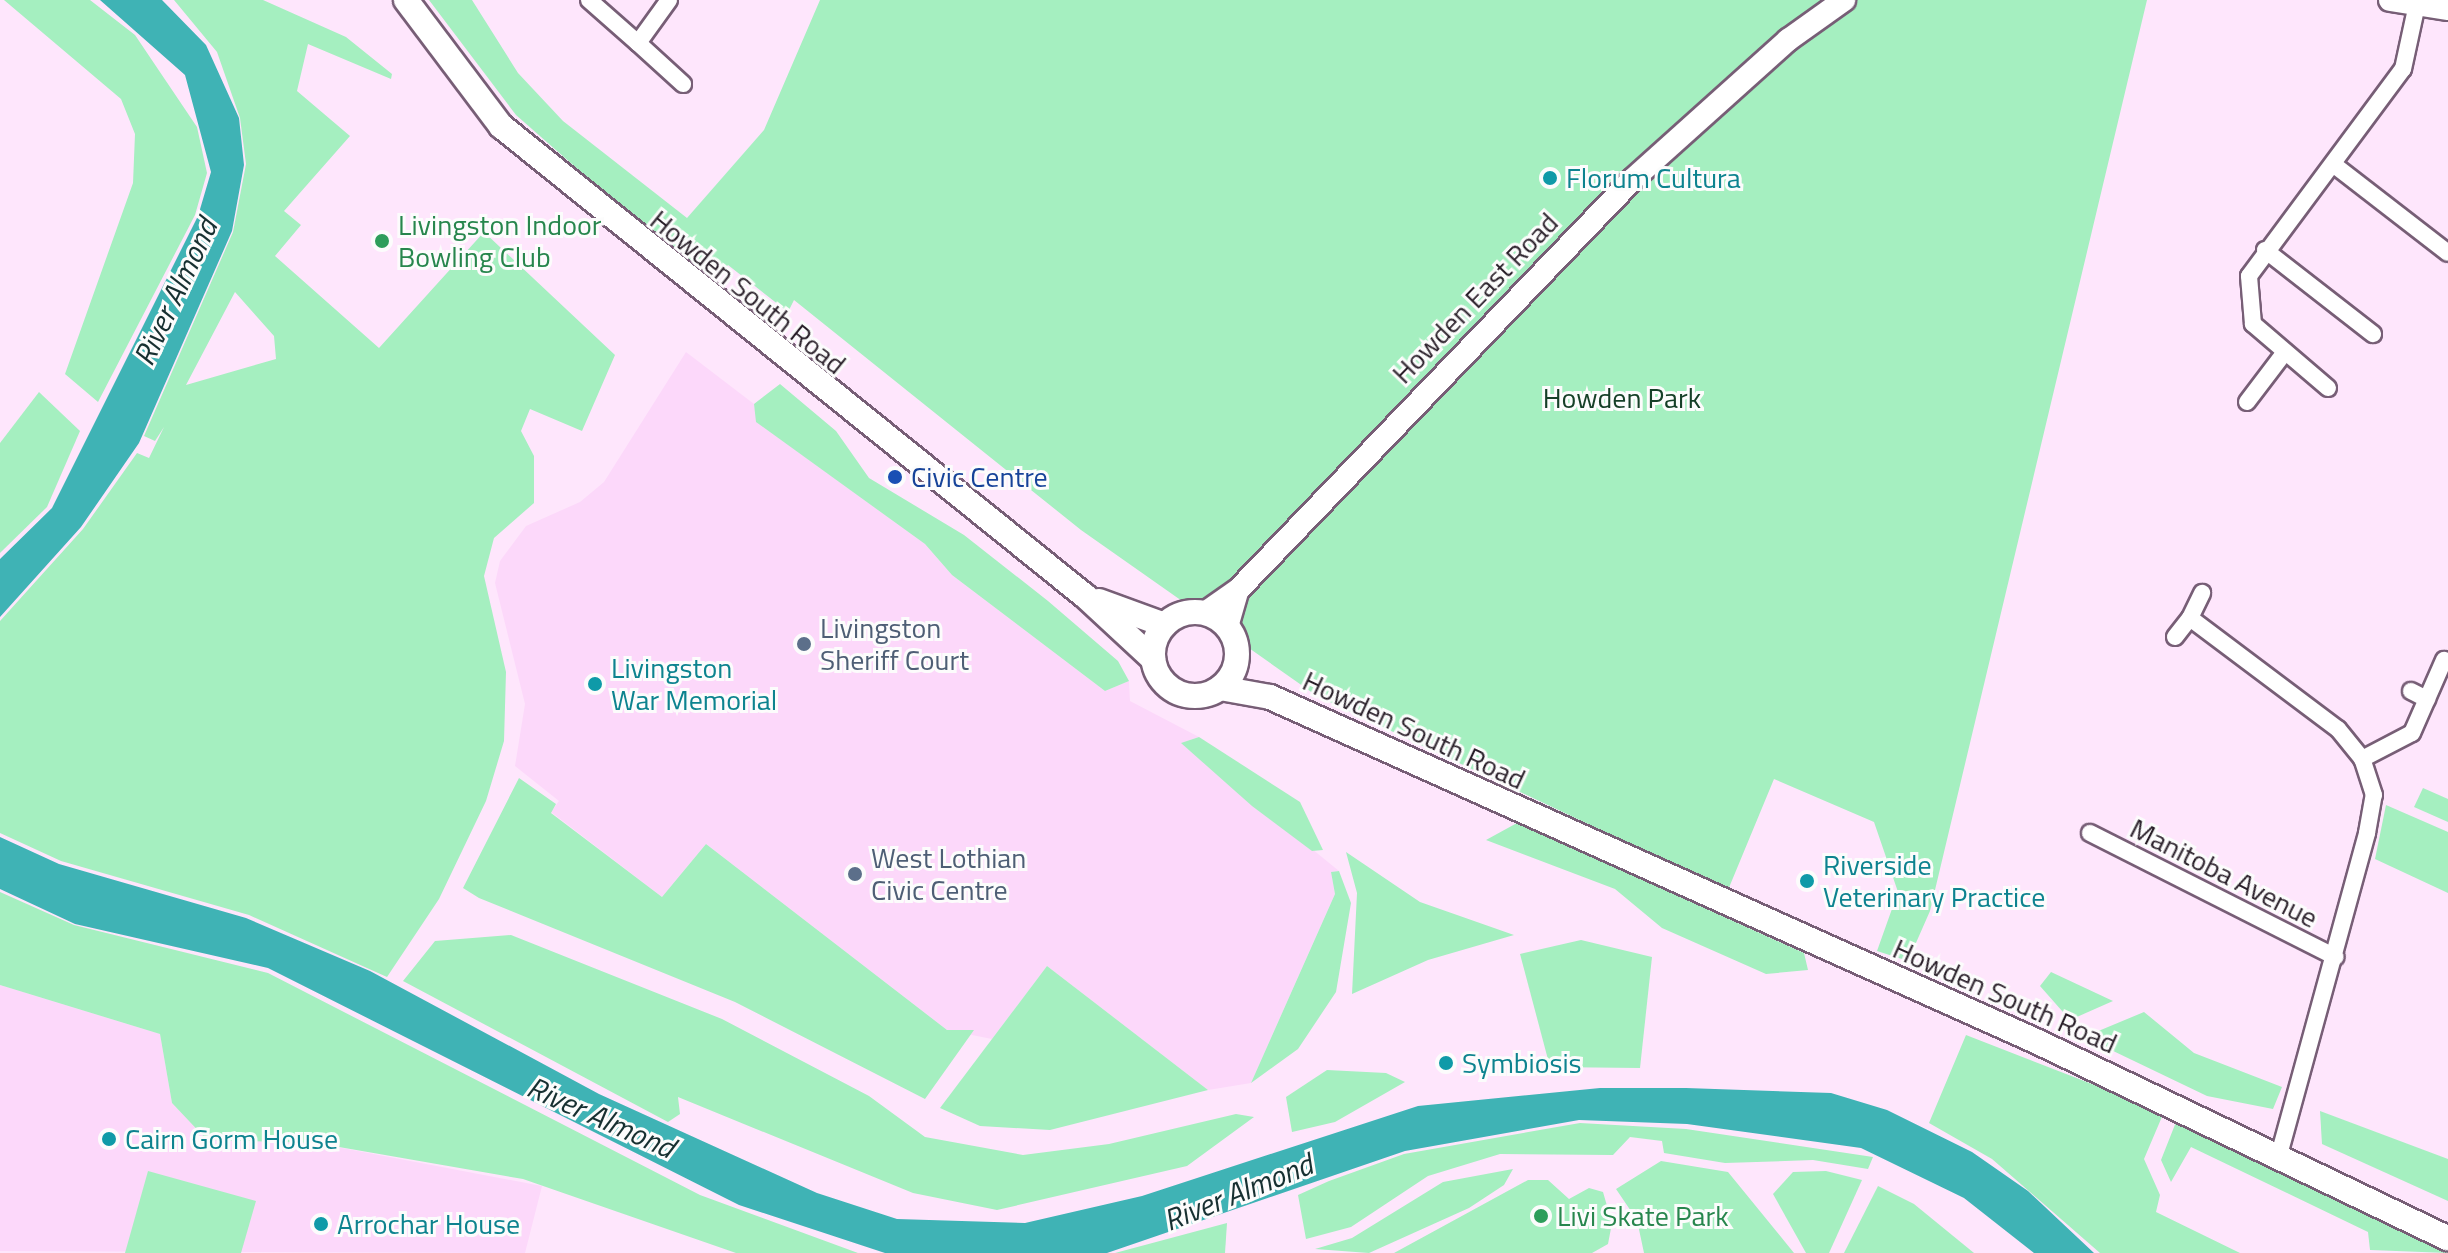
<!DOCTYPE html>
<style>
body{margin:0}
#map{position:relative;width:2448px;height:1253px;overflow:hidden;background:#fee6fc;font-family:"Titillium Web",sans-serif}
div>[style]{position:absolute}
.built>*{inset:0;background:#fcd8fa}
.green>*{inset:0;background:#a5efc0}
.water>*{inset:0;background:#3fb3b5}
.roads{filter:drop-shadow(2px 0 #775e76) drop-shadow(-2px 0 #775e76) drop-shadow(0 2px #775e76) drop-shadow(0 -2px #775e76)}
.minor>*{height:16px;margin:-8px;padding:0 8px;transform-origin:8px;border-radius:8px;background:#fff}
.tertiary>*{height:22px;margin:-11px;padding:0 11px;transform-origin:11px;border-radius:11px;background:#fff}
.secondary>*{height:24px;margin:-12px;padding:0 12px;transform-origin:12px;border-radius:12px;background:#fff}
.secondary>.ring{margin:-12px;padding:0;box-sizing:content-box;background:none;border:24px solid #fff;border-radius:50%}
.dots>*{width:22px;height:22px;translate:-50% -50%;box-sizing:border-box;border:4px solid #fcfcfc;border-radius:50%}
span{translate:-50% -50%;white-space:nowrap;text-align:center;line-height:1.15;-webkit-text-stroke:6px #fcfcfc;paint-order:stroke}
.culture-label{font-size:28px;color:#0d838f}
.left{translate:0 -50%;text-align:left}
.leisure-label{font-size:28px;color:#27864d}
.street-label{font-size:28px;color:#291f29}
.park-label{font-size:28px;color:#164028}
.transit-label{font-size:28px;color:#164399}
.service-label{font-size:28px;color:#4e5e75}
.water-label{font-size:30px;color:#173031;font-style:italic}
</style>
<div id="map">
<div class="built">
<div style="clip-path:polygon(686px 352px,754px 404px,757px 422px,925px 544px,952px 575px,1105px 691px,1129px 681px,1130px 701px,1199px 737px,1182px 743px,1339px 871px,1331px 872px,1335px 894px,1251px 1083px,1208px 1090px,1047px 966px,992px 1039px,947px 1030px,706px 844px,662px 897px,551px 812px,559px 801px,515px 766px,525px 704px,495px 583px,500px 561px,526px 526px,580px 502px,604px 482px)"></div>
<div style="clip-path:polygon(0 985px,160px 1034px,172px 1103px,208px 1140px,316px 1143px,542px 1186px,525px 1253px,0 1251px)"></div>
</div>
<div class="green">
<div style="clip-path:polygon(4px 0,90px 0,135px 35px,197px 127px,207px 173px,195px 215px,98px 402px,65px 374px,133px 183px,135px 134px,121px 99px)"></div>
<div style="clip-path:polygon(evenodd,174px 0,263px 0,346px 37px,392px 74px,391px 79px,308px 44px,297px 91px,350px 136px,284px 211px,301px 225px,275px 256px,379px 348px,484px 232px,615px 355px,582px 431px,530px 409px,521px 431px,534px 456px,534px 503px,494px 538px,484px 576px,506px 672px,504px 741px,486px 801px,439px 899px,387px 977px,249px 915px,61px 861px,0 833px,0 621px,83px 529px,137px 453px,149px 458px,164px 427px,155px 441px,144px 436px,233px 232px,246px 164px,240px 118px,217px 52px,174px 0,235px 292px,274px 336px,276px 359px,186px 385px,235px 292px)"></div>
<div style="clip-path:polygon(429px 0,472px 0,518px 73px,563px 121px,687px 218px,764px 130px,820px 0,2147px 0,1930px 911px,1908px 961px,1877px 951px,1898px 892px,1874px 822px,1774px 779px,1728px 890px,1317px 696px,1081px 530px,794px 300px,788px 312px,728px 265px,713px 281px,671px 251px,516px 115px)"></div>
<div style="clip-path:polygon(780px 384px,836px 431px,869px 478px,964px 535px,1048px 601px,1118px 661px,1129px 681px,1105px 691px,952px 575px,925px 544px,756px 422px,754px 404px)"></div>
<div style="clip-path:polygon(39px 392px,80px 431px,47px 507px,0 553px,0 443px)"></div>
<div style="clip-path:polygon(1199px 737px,1300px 802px,1323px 850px,1312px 851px,1252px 806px,1181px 743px)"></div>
<div style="clip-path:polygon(519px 778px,556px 804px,551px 813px,662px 897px,706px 844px,947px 1030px,974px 1030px,925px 1099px,735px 1002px,479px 898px,463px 888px)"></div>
<div style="clip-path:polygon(2423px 788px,2448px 799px,2448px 822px,2414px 807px)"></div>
<div style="clip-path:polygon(2386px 805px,2448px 832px,2448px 893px,2375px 859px)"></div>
<div style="clip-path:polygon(1517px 823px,1804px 953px,1808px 970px,1766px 974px,1662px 928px,1615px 889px,1486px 840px)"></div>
<div style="clip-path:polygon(1346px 852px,1420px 902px,1514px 935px,1428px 960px,1352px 994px,1357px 893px)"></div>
<div style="clip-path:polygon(1339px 871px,1351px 903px,1336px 992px,1298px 1049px,1251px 1083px,1335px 894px,1331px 872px)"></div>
<div style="clip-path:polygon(0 892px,74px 925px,268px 973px,700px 1195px,858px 1253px,736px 1253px,523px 1179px,316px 1143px,207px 1140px,172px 1103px,160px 1034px,0 985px)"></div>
<div style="clip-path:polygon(511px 935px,722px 1019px,869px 1096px,925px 1137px,1023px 1155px,1109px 1144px,1236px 1114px,1254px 1117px,1187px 1166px,997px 1210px,913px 1193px,678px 1097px,680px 1114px,668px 1122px,403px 981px,435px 941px)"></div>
<div style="clip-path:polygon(1581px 940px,1652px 957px,1640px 1068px,1550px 1067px,1520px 954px)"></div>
<div style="clip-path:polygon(1047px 966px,1208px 1090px,1050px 1130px,980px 1126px,940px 1108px)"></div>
<div style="clip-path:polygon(2051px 972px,2113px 1001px,2070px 1020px,2040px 986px)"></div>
<div style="clip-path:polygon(2144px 1012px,2194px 1053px,2282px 1087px,2273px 1109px,2207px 1096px,2084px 1037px)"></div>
<div style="clip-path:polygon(1966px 1035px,2164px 1112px,2144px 1159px,2160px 1195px,2156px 1212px,2240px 1253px,2100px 1253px,1992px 1159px,1929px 1123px)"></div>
<div style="clip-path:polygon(1327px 1070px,1386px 1073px,1405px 1082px,1335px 1122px,1292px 1132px,1286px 1097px)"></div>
<div style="clip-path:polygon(2320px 1111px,2448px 1159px,2448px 1201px,2322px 1144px)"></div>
<div style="clip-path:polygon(2178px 1117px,2425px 1234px,2448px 1253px,2370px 1250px,2368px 1232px,2191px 1147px,2171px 1182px,2161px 1160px)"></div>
<div style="clip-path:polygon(1580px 1123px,1686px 1129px,1873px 1157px,1868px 1169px,1813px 1160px,1725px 1163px,1664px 1153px,1662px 1141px,1630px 1137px,1613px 1155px,1500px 1154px,1428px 1176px,1351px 1227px,1306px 1239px,1298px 1195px,1329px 1181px,1404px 1154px)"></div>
<div style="clip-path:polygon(1661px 1161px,1728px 1172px,1794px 1253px,1644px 1253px,1637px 1220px,1616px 1189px)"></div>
<div style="clip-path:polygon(1513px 1169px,1504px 1185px,1469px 1208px,1369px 1253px,1315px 1249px,1352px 1238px,1443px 1182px)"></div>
<div style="clip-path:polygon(148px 1171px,256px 1201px,241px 1253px,125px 1253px)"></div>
<div style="clip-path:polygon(1826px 1171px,1862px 1180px,1829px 1253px,1806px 1253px,1773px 1194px,1793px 1172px)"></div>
<div style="clip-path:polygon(1528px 1180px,1548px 1180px,1569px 1199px,1589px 1188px,1603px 1192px,1612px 1223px,1608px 1244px,1592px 1253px,1394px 1253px)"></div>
<div style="clip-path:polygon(1878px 1186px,1914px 1204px,1974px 1253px,1844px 1253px)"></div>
<div style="clip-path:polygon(1227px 1223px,1225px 1253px,1115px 1253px)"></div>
</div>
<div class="water">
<div style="clip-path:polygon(100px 0,162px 0,206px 45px,239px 118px,244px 165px,232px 231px,139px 443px,81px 527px,0 617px,0 559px,52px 508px,198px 216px,211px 172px,185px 75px)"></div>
<div style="clip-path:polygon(0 837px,59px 864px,246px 918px,370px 971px,599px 1094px,817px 1193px,897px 1219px,1025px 1223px,1142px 1196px,1418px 1106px,1600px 1088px,1686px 1088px,1831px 1093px,1887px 1110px,1972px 1152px,2028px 1191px,2094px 1253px,2034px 1253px,1964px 1198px,1861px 1148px,1687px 1124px,1579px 1120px,1405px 1151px,1107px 1253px,885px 1253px,739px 1205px,268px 968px,75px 924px,0 889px)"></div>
</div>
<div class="roads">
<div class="minor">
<div style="left:589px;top:0;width:65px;rotate:41.3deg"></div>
<div style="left:669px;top:0;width:53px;rotate:125.8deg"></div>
<div style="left:638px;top:43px;width:61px;rotate:42.3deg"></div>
<div style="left:2333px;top:164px;width:145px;rotate:37.7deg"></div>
<div style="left:2265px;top:250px;width:137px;rotate:37.9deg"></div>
<div style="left:2328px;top:388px;width:99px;rotate:-139.5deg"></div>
<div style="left:2253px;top:324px;width:48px;rotate:-94.8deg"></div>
<div style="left:2249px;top:276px;width:258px;rotate:-53.4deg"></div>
<div style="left:2403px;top:69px;width:66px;rotate:-77.8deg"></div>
<div style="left:2247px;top:402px;width:63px;rotate:-52.8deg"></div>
<div style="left:2190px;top:618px;width:28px;rotate:-64deg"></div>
<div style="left:2175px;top:637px;width:24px;rotate:-52deg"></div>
<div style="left:2190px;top:618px;width:185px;rotate:36.9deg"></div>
<div style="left:2338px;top:729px;width:38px;rotate:51deg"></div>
<div style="left:2411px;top:691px;width:18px;rotate:27deg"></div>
<div style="left:2090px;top:833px;width:275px;rotate:26.8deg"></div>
<div style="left:2279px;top:1155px;width:334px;rotate:-74.7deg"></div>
<div style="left:2367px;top:833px;width:39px;rotate:-80deg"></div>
<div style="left:2374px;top:795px;width:38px;rotate:-108deg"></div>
<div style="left:2362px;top:759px;width:56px;rotate:-27.5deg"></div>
<div style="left:2412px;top:733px;width:80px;rotate:-66.3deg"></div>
</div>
<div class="tertiary">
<div style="left:2390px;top:0;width:59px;rotate:8.8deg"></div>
<div style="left:1205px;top:613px;width:39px;rotate:-35deg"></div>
<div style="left:1237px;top:591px;width:570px;rotate:-46.14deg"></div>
<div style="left:1632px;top:180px;width:210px;rotate:-41.9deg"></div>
<div style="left:1788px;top:40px;width:69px;rotate:-35.5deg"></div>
<div style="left:1227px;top:627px;width:37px;rotate:-74deg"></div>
</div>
<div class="secondary">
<div style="left:406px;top:0;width:158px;rotate:53deg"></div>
<div style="left:501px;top:126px;width:750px;rotate:38.83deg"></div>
<div style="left:1085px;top:596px;width:93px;rotate:42.8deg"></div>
<div style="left:1099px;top:601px;width:70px;rotate:20deg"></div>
<div class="ring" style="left:1153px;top:612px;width:60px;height:60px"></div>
<div style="left:1220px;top:688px;width:51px;rotate:10.2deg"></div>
<div style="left:1270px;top:697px;width:842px;rotate:24.19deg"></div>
<div style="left:2038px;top:1042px;width:454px;rotate:25.6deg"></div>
</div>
</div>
<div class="dots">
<div style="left:1550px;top:178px;background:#0f9aa8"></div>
<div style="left:382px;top:241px;background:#2e9e5b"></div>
<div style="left:895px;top:477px;background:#1a4fb4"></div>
<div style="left:804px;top:644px;background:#5c6f8a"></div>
<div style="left:595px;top:684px;background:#0f9aa8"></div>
<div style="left:855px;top:874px;background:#5c6f8a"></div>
<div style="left:1807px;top:881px;background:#0f9aa8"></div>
<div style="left:1446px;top:1063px;background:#0f9aa8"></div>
<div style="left:109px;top:1139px;background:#0f9aa8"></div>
<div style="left:1541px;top:1216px;background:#2e9e5b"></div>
<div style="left:321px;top:1224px;background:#0f9aa8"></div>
</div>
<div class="culture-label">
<span class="left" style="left:1566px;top:178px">Florum Cultura</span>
<span class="left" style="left:611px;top:684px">Livingston<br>War Memorial</span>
<span class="left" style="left:1823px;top:881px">Riverside<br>Veterinary Practice</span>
<span class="left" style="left:1462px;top:1063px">Symbiosis</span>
<span class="left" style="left:125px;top:1139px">Cairn Gorm House</span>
<span class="left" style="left:337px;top:1224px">Arrochar House</span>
</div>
<div class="leisure-label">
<span class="left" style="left:398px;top:241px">Livingston Indoor<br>Bowling Club</span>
<span class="left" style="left:1557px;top:1216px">Livi Skate Park</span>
</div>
<div class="street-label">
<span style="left:748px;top:292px;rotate:39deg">Howden South Road</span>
<span style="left:1475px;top:298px;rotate:-46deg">Howden East Road</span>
<span style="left:1414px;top:730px;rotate:25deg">Howden South Road</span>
<span style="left:2224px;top:873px;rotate:27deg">Manitoba Avenue</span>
<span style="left:2005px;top:996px;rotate:24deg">Howden South Road</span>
</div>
<div class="park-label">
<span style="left:1622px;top:398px">Howden Park</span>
</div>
<div class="transit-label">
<span class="left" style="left:911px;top:477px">Civic Centre</span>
</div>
<div class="service-label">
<span class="left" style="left:820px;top:644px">Livingston<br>Sheriff Court</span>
<span class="left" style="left:871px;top:874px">West Lothian<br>Civic Centre</span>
</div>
<div class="water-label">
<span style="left:175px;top:292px;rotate:-65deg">River Almond</span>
<span style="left:601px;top:1117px;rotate:24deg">River Almond</span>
<span style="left:1238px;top:1192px;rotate:-22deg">River Almond</span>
</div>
</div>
